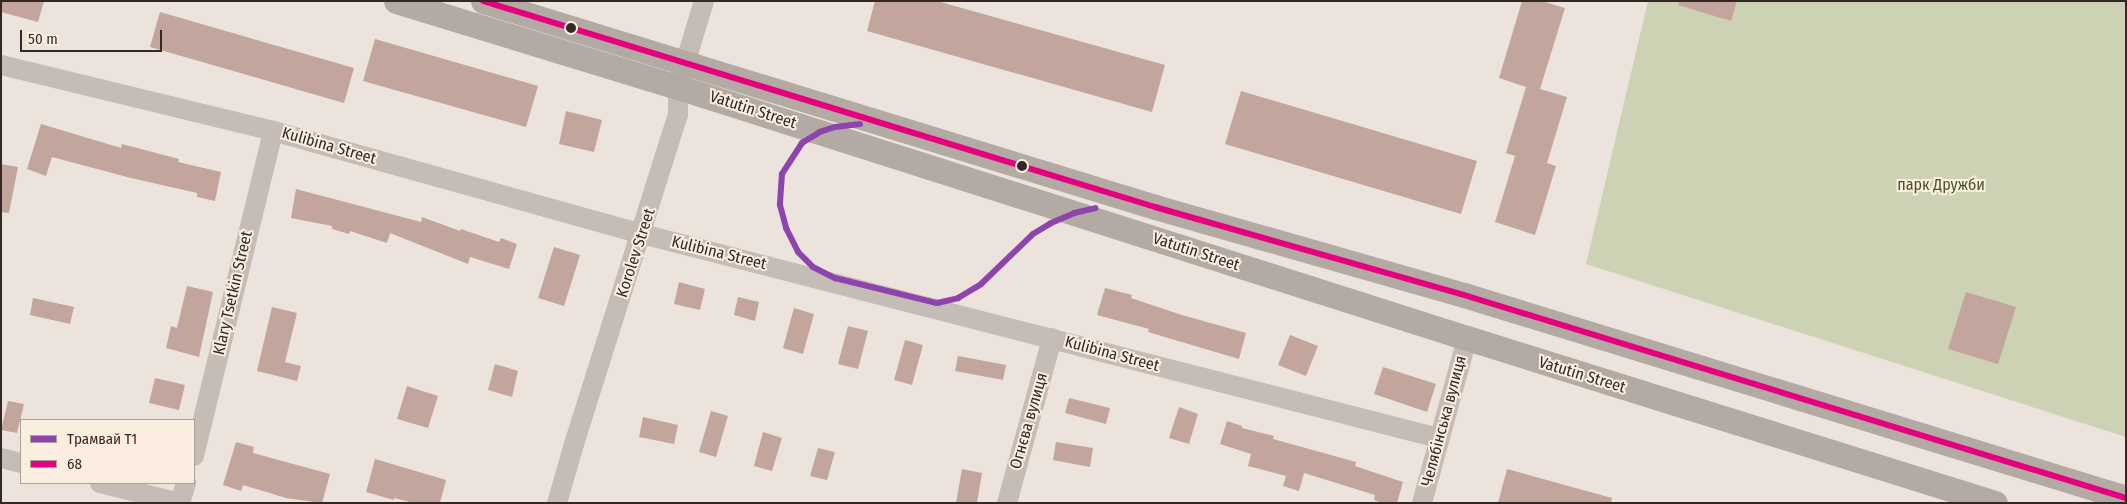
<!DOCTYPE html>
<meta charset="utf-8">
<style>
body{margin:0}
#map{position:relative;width:2127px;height:504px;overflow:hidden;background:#ece4dc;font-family:"Fira Sans Condensed",sans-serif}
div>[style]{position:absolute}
.green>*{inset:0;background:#ced2b4}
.building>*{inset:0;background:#c2a59c}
.minor>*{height:20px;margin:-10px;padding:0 10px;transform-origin:10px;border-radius:10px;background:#c5bcb5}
.major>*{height:25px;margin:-12.5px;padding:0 12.5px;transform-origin:12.5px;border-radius:12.5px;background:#b3aaa4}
.bus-1>*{height:6px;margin:-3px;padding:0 3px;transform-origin:3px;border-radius:3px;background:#e5007d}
.tram-1>*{height:6px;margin:-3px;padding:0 3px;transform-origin:3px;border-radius:3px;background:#8e44ad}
.dots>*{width:14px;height:14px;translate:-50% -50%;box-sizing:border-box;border:2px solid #fbeee1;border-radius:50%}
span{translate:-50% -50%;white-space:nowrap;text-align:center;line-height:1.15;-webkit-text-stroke:4px #fbeee1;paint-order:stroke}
.street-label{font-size:16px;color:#352824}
.park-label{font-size:16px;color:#465526}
.frame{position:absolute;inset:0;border:2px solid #352824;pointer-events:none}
.legend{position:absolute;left:20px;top:419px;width:175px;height:65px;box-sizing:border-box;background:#fbeee1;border:1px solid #ac9f95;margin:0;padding:6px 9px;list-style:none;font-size:15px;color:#352824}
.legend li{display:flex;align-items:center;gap:10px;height:25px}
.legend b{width:25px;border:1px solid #ac9f95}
.scale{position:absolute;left:20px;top:30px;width:142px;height:22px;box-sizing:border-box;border:2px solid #352824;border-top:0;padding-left:6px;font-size:15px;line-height:18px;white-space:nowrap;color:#352824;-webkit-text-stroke:4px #fbeee1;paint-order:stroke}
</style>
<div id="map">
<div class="green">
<div style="clip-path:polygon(1648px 1px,2126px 1px,2126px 437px,1586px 264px)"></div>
</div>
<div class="building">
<div style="clip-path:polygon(1px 1px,44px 1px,38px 22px,1px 12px)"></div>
<div style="clip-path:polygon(875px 1px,937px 1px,1165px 65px,1152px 112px,867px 31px)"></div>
<div style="clip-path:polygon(1522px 1px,1542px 1px,1565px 8px,1540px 89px,1567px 97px,1547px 163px,1556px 166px,1535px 235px,1495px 222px,1515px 156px,1506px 153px,1526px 87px,1499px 78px)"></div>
<div style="clip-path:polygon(1679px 1px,1737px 1px,1731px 21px,1678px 5px)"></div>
<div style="clip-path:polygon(160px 12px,354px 68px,344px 103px,150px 47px)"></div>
<div style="clip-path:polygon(375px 39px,538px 86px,526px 127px,363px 81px)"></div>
<div style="clip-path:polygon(1241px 91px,1477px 161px,1461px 214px,1225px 144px)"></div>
<div style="clip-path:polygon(566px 111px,602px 120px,594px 152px,559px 144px)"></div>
<div style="clip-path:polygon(41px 124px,121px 148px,122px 144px,179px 159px,178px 162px,221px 172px,215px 201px,197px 197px,197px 193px,131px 178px,52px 157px,46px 176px,27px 169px)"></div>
<div style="clip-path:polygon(1px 164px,18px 167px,9px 213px,1px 212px)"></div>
<div style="clip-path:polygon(296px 189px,421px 222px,422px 217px,460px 231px,461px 229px,499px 242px,501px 238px,517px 244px,509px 269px,470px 257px,468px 264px,390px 233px,387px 243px,350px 231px,349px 234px,332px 229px,332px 226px,291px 218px)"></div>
<div style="clip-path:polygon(554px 247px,580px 255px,564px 306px,538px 298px)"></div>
<div style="clip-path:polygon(679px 282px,705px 289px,700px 310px,674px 304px)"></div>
<div style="clip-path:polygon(187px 286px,213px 292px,199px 357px,166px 348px,171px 326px,177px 328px)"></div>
<div style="clip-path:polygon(1105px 288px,1132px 295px,1131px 298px,1182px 315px,1246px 333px,1239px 359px,1148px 332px,1149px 329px,1097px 315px)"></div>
<div style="clip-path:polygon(1966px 292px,2016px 307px,1998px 364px,1948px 349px)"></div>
<div style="clip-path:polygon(738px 297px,759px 302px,755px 321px,734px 315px)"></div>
<div style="clip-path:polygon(33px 298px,74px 307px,70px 324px,30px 315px)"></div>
<div style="clip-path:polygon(272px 307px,297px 313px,285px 362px,301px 366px,297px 381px,257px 371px)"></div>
<div style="clip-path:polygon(794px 308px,814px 314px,803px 354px,783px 348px)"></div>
<div style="clip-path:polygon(848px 326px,868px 331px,858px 369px,838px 364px)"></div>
<div style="clip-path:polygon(1290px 335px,1318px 346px,1306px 376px,1278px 365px)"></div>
<div style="clip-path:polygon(905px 340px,923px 345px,912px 385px,894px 380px)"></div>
<div style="clip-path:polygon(958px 356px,1006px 365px,1003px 380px,955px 371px)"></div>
<div style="clip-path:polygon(495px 364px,518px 371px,512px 397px,488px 390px)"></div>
<div style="clip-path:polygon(1383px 367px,1436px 384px,1427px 412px,1374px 394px)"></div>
<div style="clip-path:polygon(155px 378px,185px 385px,179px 410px,149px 403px)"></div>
<div style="clip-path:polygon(407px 386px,438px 396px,428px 428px,397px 419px)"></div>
<div style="clip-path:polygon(1069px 398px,1110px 408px,1106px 424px,1065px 413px)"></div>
<div style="clip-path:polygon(8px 401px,24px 404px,17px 433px,1px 430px)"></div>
<div style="clip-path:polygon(1179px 407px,1198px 414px,1189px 444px,1169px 438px)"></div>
<div style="clip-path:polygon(711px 411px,728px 416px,716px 457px,699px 452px)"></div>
<div style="clip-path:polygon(643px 417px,678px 425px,674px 444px,639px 437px)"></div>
<div style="clip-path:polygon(1227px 421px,1242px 426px,1242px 428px,1274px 436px,1273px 439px,1356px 462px,1355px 466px,1403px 482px,1397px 503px,1382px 503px,1374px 500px,1375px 495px,1304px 473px,1299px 491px,1283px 486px,1286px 476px,1248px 466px,1251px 454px,1220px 444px)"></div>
<div style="clip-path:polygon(763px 432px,782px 438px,772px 471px,754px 466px)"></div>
<div style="clip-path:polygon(236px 442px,254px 447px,253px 453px,330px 474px,322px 503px,286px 498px,243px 485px,241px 491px,223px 485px)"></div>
<div style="clip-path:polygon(1056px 442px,1093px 448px,1090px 467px,1053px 460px)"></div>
<div style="clip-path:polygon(818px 448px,835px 452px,827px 480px,810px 476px)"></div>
<div style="clip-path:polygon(375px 459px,446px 480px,440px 503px,414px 503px,394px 498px,394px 500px,366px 492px)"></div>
<div style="clip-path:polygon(962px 469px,982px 473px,977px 503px,956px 503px)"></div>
<div style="clip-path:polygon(1507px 469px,1612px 498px,1611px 503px,1498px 503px)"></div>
</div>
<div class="minor">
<div style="left:1px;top:65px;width:280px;rotate:13.6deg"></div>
<div style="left:273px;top:131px;width:383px;rotate:15.6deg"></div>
<div style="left:642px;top:234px;width:822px;rotate:14.37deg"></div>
<div style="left:194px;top:456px;width:334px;rotate:-76.3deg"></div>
<div style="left:1px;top:458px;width:21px;rotate:14deg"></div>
<div style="left:100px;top:483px;width:82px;rotate:14deg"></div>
<div style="left:180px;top:503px;width:21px;rotate:-73deg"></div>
<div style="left:557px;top:503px;width:61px;rotate:-73.9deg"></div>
<div style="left:574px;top:444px;width:345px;rotate:-72.5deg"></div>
<div style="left:678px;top:115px;width:28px;rotate:-90deg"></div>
<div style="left:678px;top:87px;width:90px;rotate:-73.2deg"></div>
<div style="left:1007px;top:503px;width:171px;rotate:-74.7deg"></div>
<div style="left:1422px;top:503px;width:171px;rotate:-74.7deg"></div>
</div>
<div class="major">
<div style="left:396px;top:1px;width:295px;rotate:17deg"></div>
<div style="left:678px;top:87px;width:828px;rotate:17.65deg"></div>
<div style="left:1467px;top:338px;width:553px;rotate:17.35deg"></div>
<div style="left:483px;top:1px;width:703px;rotate:17.04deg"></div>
<div style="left:1155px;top:207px;width:321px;rotate:15.9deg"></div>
<div style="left:1464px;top:295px;width:692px;rotate:17.05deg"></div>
</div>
<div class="bus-1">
<div style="left:483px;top:1px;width:703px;rotate:17.04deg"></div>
<div style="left:1155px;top:207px;width:321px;rotate:15.9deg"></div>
<div style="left:1464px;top:295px;width:692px;rotate:17.05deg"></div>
</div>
<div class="tram-1">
<div style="left:860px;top:124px;width:25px;rotate:173deg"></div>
<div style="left:835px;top:127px;width:16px;rotate:162deg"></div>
<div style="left:820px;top:132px;width:21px;rotate:149deg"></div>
<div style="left:802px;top:143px;width:37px;rotate:123deg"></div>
<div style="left:782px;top:174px;width:31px;rotate:94deg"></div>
<div style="left:780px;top:205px;width:24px;rotate:75deg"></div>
<div style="left:786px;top:228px;width:27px;rotate:63deg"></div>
<div style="left:798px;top:252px;width:21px;rotate:45deg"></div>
<div style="left:813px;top:267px;width:25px;rotate:27deg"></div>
<div style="left:835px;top:278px;width:105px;rotate:13.8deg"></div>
<div style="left:937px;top:303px;width:22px;rotate:-13deg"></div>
<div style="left:958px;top:298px;width:27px;rotate:-31deg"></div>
<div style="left:981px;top:284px;width:72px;rotate:-43.9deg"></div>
<div style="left:1033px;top:234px;width:21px;rotate:-31deg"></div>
<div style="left:1051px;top:223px;width:25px;rotate:-23deg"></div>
<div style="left:1074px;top:213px;width:22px;rotate:-13deg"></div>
</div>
<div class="dots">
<div style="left:571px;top:28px;background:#352824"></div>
<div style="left:1022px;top:166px;background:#352824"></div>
</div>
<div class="street-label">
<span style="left:753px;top:110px;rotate:18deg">Vatutin Street</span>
<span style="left:329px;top:146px;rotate:16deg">Kulibina Street</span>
<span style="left:1196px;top:252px;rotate:18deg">Vatutin Street</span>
<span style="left:636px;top:253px;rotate:-72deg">Korolev Street</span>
<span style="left:719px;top:253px;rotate:14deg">Kulibina Street</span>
<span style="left:233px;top:293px;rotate:-77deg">Klary Tsetkin Street</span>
<span style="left:1112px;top:354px;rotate:15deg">Kulibina Street</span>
<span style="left:1582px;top:375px;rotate:17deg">Vatutin Street</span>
<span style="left:1029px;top:421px;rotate:-74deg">Огнєва вулиця</span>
<span style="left:1444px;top:421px;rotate:-75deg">Челябінська вулиця</span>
</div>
<div class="park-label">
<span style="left:1941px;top:185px">парк Дружби</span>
</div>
<div class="frame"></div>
<ul class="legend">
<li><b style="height:6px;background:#8e44ad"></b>Трамвай T1</li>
<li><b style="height:6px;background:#e5007d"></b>68</li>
</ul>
<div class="scale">50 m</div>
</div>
